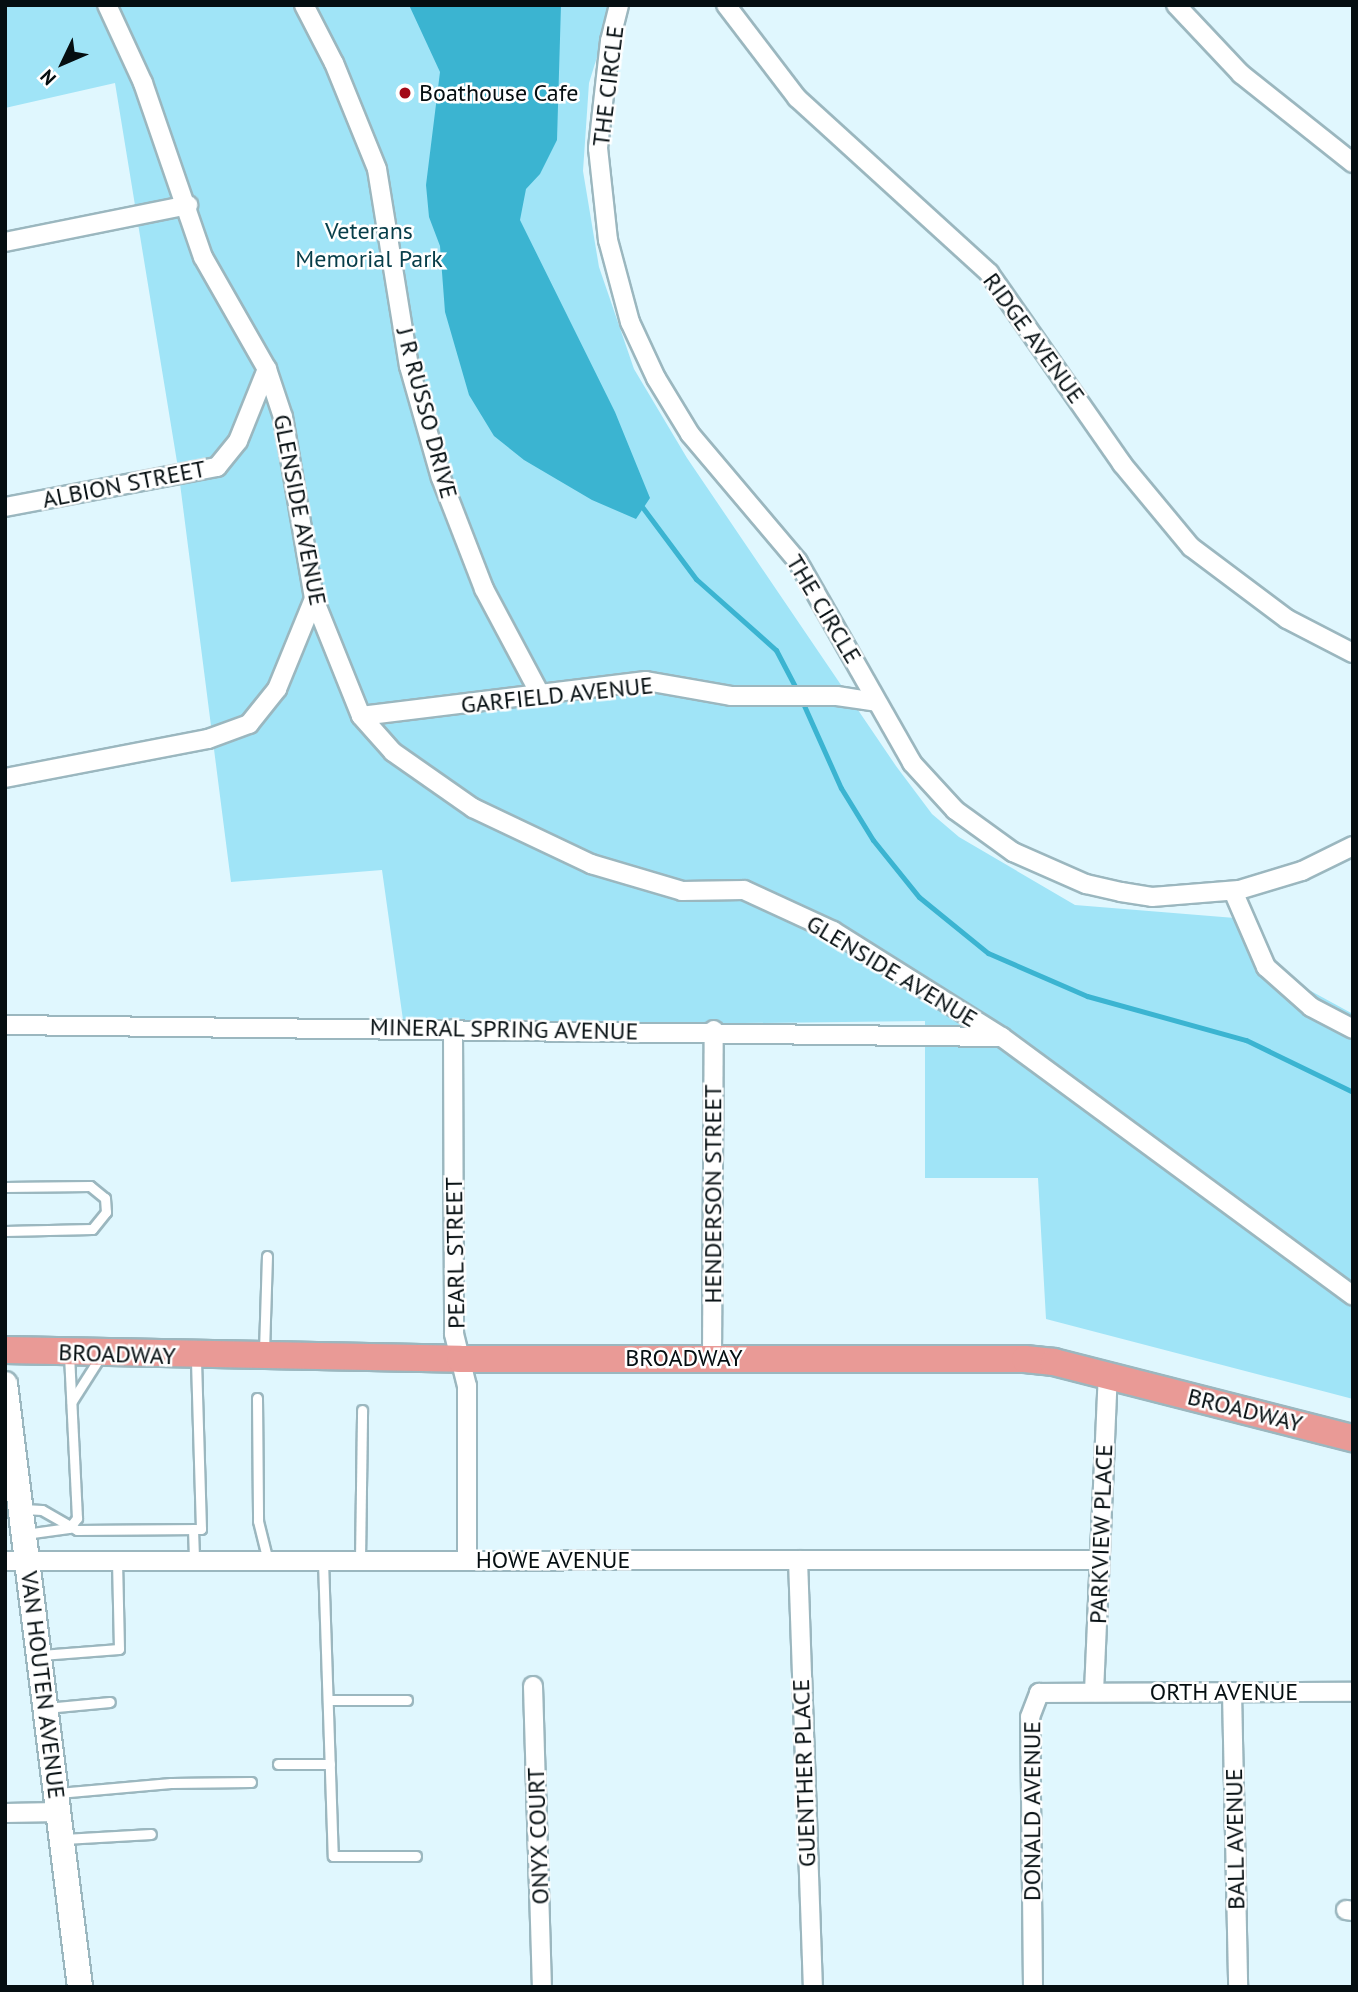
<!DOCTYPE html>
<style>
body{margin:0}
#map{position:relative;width:1358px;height:1992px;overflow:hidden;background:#e0f7fe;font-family:"PT Sans",sans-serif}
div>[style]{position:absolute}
.green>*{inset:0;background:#a0e4f7}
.water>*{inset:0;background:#3bb4d1}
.stream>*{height:5px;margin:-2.5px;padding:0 2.5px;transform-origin:2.5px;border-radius:2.5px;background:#3bb4d1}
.roads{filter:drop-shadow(2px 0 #9bb7bf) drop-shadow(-2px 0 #9bb7bf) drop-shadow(0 2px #9bb7bf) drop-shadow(0 -2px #9bb7bf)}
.lane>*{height:9px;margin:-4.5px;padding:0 4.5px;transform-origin:4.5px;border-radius:4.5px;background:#fff}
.street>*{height:18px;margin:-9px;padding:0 9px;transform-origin:9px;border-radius:9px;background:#fff}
.secondary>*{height:24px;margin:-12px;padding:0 12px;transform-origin:12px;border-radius:12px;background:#fff}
.primary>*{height:26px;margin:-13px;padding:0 13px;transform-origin:13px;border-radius:13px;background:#e99a96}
.dots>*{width:19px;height:19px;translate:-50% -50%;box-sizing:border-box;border:4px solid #fff;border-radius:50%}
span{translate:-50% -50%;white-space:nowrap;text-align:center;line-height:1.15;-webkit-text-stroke:5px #fff;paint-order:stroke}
.street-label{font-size:24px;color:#050e11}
.poi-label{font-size:24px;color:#050e11}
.left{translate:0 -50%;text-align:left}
.park-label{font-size:24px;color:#063d49}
.frame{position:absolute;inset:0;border:7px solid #050e11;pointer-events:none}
.north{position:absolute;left:28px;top:28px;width:70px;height:70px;-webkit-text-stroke:5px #fff;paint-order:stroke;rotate:226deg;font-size:19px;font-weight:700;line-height:28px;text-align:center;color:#050e11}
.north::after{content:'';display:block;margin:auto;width:24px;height:32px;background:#050e11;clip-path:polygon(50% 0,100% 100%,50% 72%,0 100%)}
</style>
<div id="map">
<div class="green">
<div style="clip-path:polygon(5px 5px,613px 5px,589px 83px,583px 171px,599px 267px,634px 369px,687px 458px,896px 766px,932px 814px,959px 837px,1075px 905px,1235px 918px,1276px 972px,1353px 1014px,1353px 1399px,1046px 1319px,1038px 1178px,925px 1178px,925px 1021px,404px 1027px,382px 870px,231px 882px,178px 468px,115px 83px,5px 108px)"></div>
</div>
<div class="water">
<div style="clip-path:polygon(409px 5px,561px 5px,557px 140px,540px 174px,526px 189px,520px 220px,615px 412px,650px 498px,636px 519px,592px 500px,524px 460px,494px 436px,469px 395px,445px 312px,440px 246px,429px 217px,426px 185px,440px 72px)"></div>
</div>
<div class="stream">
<div style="left:643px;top:508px;width:89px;rotate:53.3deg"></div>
<div style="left:696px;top:579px;width:107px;rotate:41.6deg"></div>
<div style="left:776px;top:650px;width:47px;rotate:62.4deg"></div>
<div style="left:802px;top:701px;width:95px;rotate:65.9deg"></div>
<div style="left:841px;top:788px;width:61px;rotate:58.4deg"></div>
<div style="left:873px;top:840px;width:73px;rotate:51.1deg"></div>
<div style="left:919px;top:897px;width:89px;rotate:39.1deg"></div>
<div style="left:988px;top:953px;width:108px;rotate:23.5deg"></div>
<div style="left:1087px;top:996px;width:165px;rotate:15.5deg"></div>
<div style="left:1246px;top:1040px;width:119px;rotate:25.9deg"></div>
</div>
<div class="roads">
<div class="lane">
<div style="left:5px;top:1187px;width:85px;rotate:-0.7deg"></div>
<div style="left:90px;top:1186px;width:19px;rotate:39deg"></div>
<div style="left:105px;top:1198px;width:14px;rotate:86deg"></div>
<div style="left:106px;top:1212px;width:22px;rotate:129deg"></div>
<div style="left:92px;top:1229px;width:87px;rotate:178.7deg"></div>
<div style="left:264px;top:1351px;width:95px;rotate:-88.2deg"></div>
<div style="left:257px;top:1398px;width:123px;rotate:89.5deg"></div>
<div style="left:258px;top:1521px;width:41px;rotate:76deg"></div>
<div style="left:72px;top:1401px;width:52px;rotate:-57.5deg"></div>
<div style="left:23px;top:1509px;width:19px;rotate:3deg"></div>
<div style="left:42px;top:1510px;width:40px;rotate:29.7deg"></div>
<div style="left:77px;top:1530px;width:124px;rotate:-0.5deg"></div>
<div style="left:201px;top:1529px;width:173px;rotate:-91.7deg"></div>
<div style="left:193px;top:1529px;width:32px;rotate:88deg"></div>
<div style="left:25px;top:1534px;width:44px;rotate:-7.8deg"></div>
<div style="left:69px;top:1528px;width:13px;rotate:-51deg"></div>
<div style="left:77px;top:1518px;width:163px;rotate:-92.8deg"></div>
<div style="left:360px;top:1560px;width:150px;rotate:-89.2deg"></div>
<div style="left:323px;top:1561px;width:295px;rotate:88.1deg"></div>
<div style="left:333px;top:1856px;width:83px"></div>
<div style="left:41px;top:1655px;width:78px;rotate:-4.4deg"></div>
<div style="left:119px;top:1649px;width:87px;rotate:-91.3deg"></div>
<div style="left:328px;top:1700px;width:79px"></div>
<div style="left:46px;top:1708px;width:64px;rotate:-5.4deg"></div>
<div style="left:278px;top:1764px;width:52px"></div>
<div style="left:58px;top:1793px;width:113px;rotate:-5.1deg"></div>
<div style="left:171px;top:1783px;width:80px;rotate:-0.7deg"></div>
<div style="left:64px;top:1839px;width:87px;rotate:-3.3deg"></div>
</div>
<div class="street">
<div style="left:107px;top:5px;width:86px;rotate:65.2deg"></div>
<div style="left:143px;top:83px;width:184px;rotate:71deg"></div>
<div style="left:203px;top:257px;width:129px;rotate:60.3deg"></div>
<div style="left:267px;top:369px;width:51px;rotate:71.6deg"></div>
<div style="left:283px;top:417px;width:185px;rotate:80.3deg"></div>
<div style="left:314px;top:599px;width:126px;rotate:68.1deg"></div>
<div style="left:361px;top:716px;width:48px;rotate:48.4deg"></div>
<div style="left:393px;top:752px;width:98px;rotate:35deg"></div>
<div style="left:473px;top:808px;width:131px;rotate:25.4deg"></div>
<div style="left:591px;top:864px;width:95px;rotate:16.5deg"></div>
<div style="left:682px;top:891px;width:62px;rotate:-0.9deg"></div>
<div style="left:744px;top:890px;width:98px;rotate:24.7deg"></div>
<div style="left:833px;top:931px;width:199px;rotate:32.1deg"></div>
<div style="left:1002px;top:1037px;width:436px;rotate:36.4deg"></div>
<div style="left:304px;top:5px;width:65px;rotate:62.7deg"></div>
<div style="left:334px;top:63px;width:114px;rotate:67.9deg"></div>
<div style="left:377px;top:169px;width:200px;rotate:80.8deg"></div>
<div style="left:409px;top:366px;width:116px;rotate:74.1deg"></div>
<div style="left:441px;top:478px;width:119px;rotate:68.8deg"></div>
<div style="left:484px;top:589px;width:119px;rotate:61.9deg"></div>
<div style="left:619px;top:5px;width:37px;rotate:104deg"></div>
<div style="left:610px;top:41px;width:108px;rotate:96.4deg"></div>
<div style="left:598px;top:148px;width:93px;rotate:83.8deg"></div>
<div style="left:608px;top:240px;width:85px;rotate:75deg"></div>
<div style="left:630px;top:322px;width:62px;rotate:65.1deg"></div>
<div style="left:656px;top:378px;width:66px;rotate:58.7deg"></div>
<div style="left:690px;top:434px;width:167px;rotate:49.8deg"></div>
<div style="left:798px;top:562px;width:231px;rotate:60.4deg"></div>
<div style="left:912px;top:763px;width:64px;rotate:47.5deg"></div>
<div style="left:955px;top:810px;width:72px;rotate:35.9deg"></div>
<div style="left:1013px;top:852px;width:80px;rotate:23.7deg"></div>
<div style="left:1086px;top:884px;width:36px;rotate:13deg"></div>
<div style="left:1121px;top:892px;width:31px;rotate:9deg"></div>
<div style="left:1152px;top:897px;width:87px;rotate:-4.6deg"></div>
<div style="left:1239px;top:890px;width:66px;rotate:-16.8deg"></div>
<div style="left:1302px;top:871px;width:57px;rotate:-26.1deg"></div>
<div style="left:726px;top:5px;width:117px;rotate:52.6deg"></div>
<div style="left:797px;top:98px;width:260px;rotate:42.3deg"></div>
<div style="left:989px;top:273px;width:233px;rotate:55.1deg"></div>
<div style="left:1122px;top:464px;width:108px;rotate:50.3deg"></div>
<div style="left:1191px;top:547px;width:120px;rotate:36.9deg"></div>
<div style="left:1287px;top:619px;width:74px;rotate:27.3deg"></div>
<div style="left:1176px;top:5px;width:95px;rotate:46.7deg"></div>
<div style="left:1241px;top:74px;width:143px;rotate:38.5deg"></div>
<div style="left:5px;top:242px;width:187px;rotate:-11.4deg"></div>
<div style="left:5px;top:507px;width:216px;rotate:-10.7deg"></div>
<div style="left:217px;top:467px;width:33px;rotate:-51deg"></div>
<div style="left:238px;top:441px;width:78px;rotate:-68.1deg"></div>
<div style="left:361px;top:716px;width:287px;rotate:-7deg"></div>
<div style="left:646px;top:681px;width:86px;rotate:10deg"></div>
<div style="left:731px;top:696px;width:106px"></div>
<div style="left:837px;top:696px;width:40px;rotate:8.5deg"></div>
<div style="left:5px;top:778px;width:207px;rotate:-10.9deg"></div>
<div style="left:208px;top:739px;width:44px;rotate:-20.1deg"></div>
<div style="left:249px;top:724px;width:45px;rotate:-51.3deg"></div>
<div style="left:277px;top:689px;width:97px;rotate:-67.7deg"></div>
<div style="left:1233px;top:891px;width:83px;rotate:66.5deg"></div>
<div style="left:1266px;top:967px;width:60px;rotate:41.6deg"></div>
<div style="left:1311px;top:1007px;width:47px;rotate:27.6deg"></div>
<div style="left:5px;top:1025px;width:997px;rotate:0.69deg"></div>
<div style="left:453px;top:1029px;width:305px;rotate:89.8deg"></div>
<div style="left:454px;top:1334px;width:54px;rotate:76deg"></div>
<div style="left:467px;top:1386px;width:174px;rotate:90deg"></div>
<div style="left:712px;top:1358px;width:328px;rotate:-89.7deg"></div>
<div style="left:798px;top:1560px;width:427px;rotate:88deg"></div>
<div style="left:5px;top:1561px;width:1095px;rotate:-0.05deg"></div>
<div style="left:533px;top:1686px;width:301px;rotate:88.3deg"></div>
<div style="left:1094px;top:1692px;width:317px;rotate:-87.5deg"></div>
<div style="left:1232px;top:1692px;width:295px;rotate:88.8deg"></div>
<div style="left:5px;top:1813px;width:54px;rotate:-1.1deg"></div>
<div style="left:1346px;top:1910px;width:7px;rotate:8deg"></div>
<div style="left:1033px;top:1987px;width:270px;rotate:-90.6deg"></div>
<div style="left:1030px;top:1717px;width:26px;rotate:-69deg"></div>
<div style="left:1039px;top:1693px;width:314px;rotate:-0.2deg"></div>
</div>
<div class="secondary">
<div style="left:5px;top:1384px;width:608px;rotate:82.91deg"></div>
</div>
<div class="primary">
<div style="left:5px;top:1350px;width:455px;rotate:1.1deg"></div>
<div style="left:460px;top:1359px;width:565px"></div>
<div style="left:1025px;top:1359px;width:29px;rotate:6deg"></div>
<div style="left:1054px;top:1362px;width:309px;rotate:14.3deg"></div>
</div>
</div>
<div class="dots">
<div style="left:405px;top:93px;background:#a30917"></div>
</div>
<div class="street-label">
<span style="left:608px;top:86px;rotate:-83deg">THE CIRCLE</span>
<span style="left:1034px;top:338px;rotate:54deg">RIDGE AVENUE</span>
<span style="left:427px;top:413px;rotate:75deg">J R RUSSO DRIVE</span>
<span style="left:124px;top:484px;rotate:-11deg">ALBION STREET</span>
<span style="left:300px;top:510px;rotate:79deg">GLENSIDE AVENUE</span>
<span style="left:824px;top:609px;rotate:59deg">THE CIRCLE</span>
<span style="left:557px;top:695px;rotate:-6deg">GARFIELD AVENUE</span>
<span style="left:892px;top:971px;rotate:31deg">GLENSIDE AVENUE</span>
<span style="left:504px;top:1029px;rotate:1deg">MINERAL SPRING AVENUE</span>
<span style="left:713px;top:1194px;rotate:-90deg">HENDERSON STREET</span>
<span style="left:455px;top:1253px;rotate:-91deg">PEARL STREET</span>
<span style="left:117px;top:1354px;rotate:2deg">BROADWAY</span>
<span style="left:684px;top:1358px">BROADWAY</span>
<span style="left:1245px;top:1410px;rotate:14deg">BROADWAY</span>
<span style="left:1101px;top:1534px;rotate:-88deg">PARKVIEW PLACE</span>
<span style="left:553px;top:1560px">HOWE AVENUE</span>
<span style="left:43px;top:1685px;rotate:83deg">VAN HOUTEN AVENUE</span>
<span style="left:1224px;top:1692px">ORTH AVENUE</span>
<span style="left:804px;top:1773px;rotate:-92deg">GUENTHER PLACE</span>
<span style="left:1032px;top:1811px;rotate:-90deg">DONALD AVENUE</span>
<span style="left:538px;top:1836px;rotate:-92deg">ONYX COURT</span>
<span style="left:1235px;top:1839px;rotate:-91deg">BALL AVENUE</span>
</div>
<div class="poi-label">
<span class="left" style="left:419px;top:93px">Boathouse Cafe</span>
</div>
<div class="park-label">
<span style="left:369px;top:245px">Veterans<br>Memorial Park</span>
</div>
<div class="frame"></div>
<div class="north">N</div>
</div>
